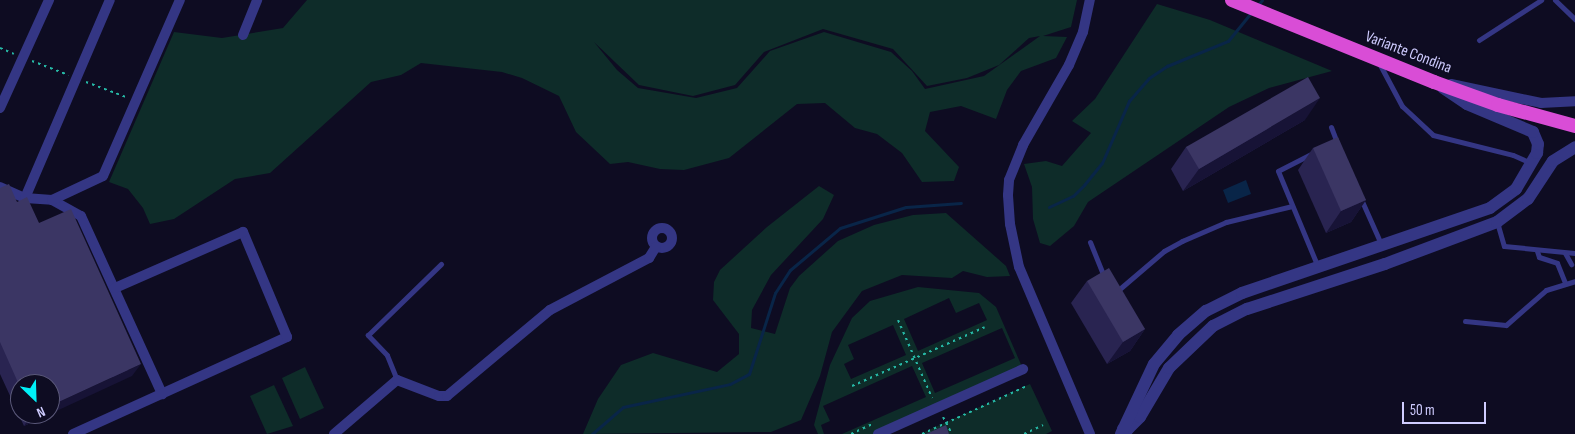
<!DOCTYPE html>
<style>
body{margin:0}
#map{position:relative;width:1575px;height:434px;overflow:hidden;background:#0e0c22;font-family:"Sofia Sans Condensed",sans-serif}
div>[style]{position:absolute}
.green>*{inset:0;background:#0e2c29}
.water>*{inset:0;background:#092548}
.stream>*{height:3px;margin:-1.5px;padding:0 1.5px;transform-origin:1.5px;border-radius:1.5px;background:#092548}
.path>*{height:2px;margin-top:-1px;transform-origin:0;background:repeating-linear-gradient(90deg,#26b9a6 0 2.5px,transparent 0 6.5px)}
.service>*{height:5px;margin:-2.5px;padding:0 2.5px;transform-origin:2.5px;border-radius:2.5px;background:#343684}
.minor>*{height:10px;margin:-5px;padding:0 5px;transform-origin:5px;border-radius:5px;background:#343684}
.minor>.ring{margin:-5px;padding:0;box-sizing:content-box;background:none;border:10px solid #343684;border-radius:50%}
.tertiary>*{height:12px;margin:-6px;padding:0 6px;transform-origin:6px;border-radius:6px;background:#343684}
.trunk>*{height:14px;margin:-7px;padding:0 7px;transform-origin:7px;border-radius:7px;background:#d94dd6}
.wall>*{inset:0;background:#292451}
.shaded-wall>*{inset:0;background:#171336}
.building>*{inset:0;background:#3b3664}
span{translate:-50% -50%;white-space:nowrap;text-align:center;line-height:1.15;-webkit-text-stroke:4px #0e0c22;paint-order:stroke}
.street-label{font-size:16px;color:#cfccff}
.north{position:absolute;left:10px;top:374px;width:50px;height:50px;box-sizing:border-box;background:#0e0c22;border:1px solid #5b597a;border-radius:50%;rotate:156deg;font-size:14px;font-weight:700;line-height:20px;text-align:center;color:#cfccff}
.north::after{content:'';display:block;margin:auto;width:18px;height:22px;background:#00f0f7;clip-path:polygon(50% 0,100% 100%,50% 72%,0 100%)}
.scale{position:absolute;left:1402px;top:402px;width:84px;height:22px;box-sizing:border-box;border:2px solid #cfccff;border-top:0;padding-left:6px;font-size:15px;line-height:18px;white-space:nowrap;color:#cfccff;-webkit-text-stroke:4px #0e0c22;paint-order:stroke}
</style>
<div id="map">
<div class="green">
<div style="clip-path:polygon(evenodd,307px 0,1077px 0,1071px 27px,1043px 36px,1067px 37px,1056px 58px,1021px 71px,1007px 90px,996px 119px,961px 106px,930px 112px,925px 131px,959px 167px,954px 181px,922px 182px,902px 153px,877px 134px,855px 128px,825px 103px,797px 104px,729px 158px,684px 170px,660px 169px,628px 162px,610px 164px,576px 132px,559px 96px,522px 78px,502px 72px,421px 63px,401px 75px,371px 82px,270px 173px,235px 179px,174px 219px,150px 224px,143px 208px,128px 189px,109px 182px,174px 32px,222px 38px,283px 28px,307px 0,823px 29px,893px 49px,927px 86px,967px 78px,999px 65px,1029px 38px,1040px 36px,984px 76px,925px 89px,912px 71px,891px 52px,824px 32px,770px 51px,737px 88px,696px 98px,638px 88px,617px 70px,594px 42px,639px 85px,693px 96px,735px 85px,764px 52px,823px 29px)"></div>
<div style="clip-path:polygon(1157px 4px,1210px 20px,1332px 71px,1269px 88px,1229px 107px,1088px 202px,1074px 226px,1050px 246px,1040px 243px,1033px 219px,1032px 187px,1024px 164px,1046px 161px,1062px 166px,1091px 133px,1072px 121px,1095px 99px)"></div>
<div style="clip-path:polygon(819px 186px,834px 195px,823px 219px,771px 275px,752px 310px,751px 328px,775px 334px,790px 288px,799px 276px,838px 241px,874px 225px,913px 215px,946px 213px,1006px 266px,1010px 276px,987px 277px,963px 271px,952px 278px,902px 275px,862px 291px,832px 332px,820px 376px,801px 420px,771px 432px,583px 434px,598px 399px,621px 365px,653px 353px,717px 372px,739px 354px,739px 334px,713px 300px,714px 282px,720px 270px,767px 227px)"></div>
<div style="clip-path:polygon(evenodd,918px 287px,979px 293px,996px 307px,1023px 369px,878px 434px,842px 434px,926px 397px,912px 366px,823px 406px,830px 421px,821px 425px,824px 434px,818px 434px,814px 425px,830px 365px,852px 318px,870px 301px,918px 287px,949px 298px,956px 313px,979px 303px,987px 320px,918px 351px,904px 319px,949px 298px,918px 287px,893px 325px,906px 355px,851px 379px,844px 364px,854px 359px,848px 345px,893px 325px,918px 287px,1002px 328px,1015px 358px,935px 393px,922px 363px,1002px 328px)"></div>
<div style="clip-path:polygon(305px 367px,324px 408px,300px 419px,282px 378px)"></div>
<div style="clip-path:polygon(1030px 384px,1052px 431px,1046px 434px,920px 434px)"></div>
<div style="clip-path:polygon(274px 385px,293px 426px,267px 434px,250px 396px)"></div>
</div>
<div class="water">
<div style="clip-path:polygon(1246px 180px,1251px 194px,1228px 203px,1223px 190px)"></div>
</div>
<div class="stream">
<div style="left:1256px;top:7px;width:9px;rotate:-49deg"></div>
<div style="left:1049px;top:207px;width:26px;rotate:-25deg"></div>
<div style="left:1073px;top:196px;width:16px;rotate:-45deg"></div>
<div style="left:1084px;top:185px;width:28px;rotate:-51deg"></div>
<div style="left:1102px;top:163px;width:68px;rotate:-66.5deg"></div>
<div style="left:1129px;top:101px;width:30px;rotate:-49deg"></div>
<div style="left:1149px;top:78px;width:22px;rotate:-34deg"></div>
<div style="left:1167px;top:66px;width:66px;rotate:-22.3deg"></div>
<div style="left:1228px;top:41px;width:38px;rotate:-51deg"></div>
<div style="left:592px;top:434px;width:41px;rotate:-41.1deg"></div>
<div style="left:623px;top:407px;width:109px;rotate:-12.1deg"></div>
<div style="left:730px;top:384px;width:21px;rotate:-28deg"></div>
<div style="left:749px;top:374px;width:85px;rotate:-72.2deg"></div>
<div style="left:775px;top:293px;width:27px;rotate:-57deg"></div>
<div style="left:790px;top:270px;width:65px;rotate:-40deg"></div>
<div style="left:840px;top:228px;width:69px;rotate:-17.7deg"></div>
<div style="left:906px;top:207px;width:55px;rotate:-4.2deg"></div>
</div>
<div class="path">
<div style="left:0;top:48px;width:15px;rotate:23deg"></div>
<div style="left:32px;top:61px;width:39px;rotate:21deg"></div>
<div style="left:86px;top:82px;width:43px;rotate:20.6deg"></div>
<div style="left:898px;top:320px;width:85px;rotate:66.4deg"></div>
<div style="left:852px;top:386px;width:145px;rotate:-23.9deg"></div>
<div style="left:943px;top:417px;width:19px;rotate:62deg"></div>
<div style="left:851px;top:434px;width:23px;rotate:-25deg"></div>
<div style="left:922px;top:434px;width:115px;rotate:-24.6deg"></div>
<div style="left:1024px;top:434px;width:21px;rotate:-25deg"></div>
</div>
<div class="service">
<div style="left:1555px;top:0;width:28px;rotate:44deg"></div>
<div style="left:1479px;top:40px;width:74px;rotate:-32.8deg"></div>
<div style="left:1379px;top:63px;width:49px;rotate:61.9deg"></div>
<div style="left:1402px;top:106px;width:42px;rotate:43.1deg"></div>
<div style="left:1433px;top:135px;width:82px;rotate:14deg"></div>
<div style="left:1513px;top:155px;width:20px;rotate:24deg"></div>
<div style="left:1331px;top:127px;width:17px;rotate:69deg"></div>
<div style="left:1313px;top:153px;width:39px;rotate:153deg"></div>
<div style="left:1278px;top:171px;width:104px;rotate:67.4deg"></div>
<div style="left:1361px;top:199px;width:49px;rotate:66deg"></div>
<div style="left:1497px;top:222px;width:25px;rotate:74deg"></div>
<div style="left:1504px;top:246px;width:71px;rotate:5.6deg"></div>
<div style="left:1090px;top:242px;width:37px;rotate:68deg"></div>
<div style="left:1537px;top:251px;width:6px;rotate:72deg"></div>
<div style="left:1539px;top:257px;width:19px;rotate:18deg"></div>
<div style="left:1557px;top:263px;width:22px;rotate:68deg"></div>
<div style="left:1565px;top:253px;width:13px;rotate:61deg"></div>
<div style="left:1116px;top:292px;width:63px;rotate:-40.5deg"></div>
<div style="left:1164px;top:251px;width:21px;rotate:-29deg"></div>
<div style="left:1182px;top:241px;width:48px;rotate:-23.4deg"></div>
<div style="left:1226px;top:222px;width:68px;rotate:-13.6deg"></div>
<div style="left:1465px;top:321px;width:41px;rotate:5.6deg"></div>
<div style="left:1506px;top:325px;width:53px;rotate:-41.2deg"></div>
<div style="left:1546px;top:290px;width:30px;rotate:-17deg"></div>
<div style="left:397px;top:380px;width:27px;rotate:-112deg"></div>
<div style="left:387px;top:355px;width:28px;rotate:-134deg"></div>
<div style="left:368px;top:335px;width:102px;rotate:-44.2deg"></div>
</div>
<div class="minor">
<div style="left:243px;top:35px;width:38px;rotate:-68deg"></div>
<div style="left:1451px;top:84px;width:92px;rotate:11.9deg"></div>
<div style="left:1541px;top:103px;width:34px;rotate:-3deg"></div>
<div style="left:0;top:108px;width:119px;rotate:-65.6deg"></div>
<div style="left:0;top:187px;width:27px;rotate:24deg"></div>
<div style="left:25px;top:198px;width:27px;rotate:4deg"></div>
<div style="left:52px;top:200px;width:33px;rotate:29deg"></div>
<div style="left:81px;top:216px;width:196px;rotate:65.5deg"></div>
<div style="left:25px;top:198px;width:215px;rotate:-66.8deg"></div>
<div style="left:52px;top:200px;width:56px;rotate:-25.2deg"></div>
<div style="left:103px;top:176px;width:192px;rotate:-66.4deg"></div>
<div class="ring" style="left:652px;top:228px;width:10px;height:10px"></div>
<div style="left:73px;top:434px;width:235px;rotate:-24.4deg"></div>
<div style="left:287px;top:337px;width:114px;rotate:-112.7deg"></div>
<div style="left:243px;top:232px;width:140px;rotate:156.4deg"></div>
<div style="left:334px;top:434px;width:83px;rotate:-40.6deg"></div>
<div style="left:397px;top:380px;width:45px;rotate:20.9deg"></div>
<div style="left:439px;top:396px;width:8px"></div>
<div style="left:447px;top:396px;width:134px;rotate:-39.9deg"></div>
<div style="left:550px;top:310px;width:112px;rotate:-27.7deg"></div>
<div style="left:649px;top:258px;width:13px;rotate:-58deg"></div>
<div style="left:878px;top:434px;width:159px;rotate:-24.1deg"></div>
<div style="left:1090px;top:434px;width:181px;rotate:-113deg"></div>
<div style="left:1019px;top:267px;width:44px;rotate:-101.8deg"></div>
<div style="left:1010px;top:224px;width:29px;rotate:-94deg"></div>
<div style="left:1008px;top:195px;width:15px;rotate:-86deg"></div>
<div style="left:1009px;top:180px;width:38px;rotate:-68deg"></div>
<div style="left:1023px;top:145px;width:92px;rotate:-60.1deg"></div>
<div style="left:1069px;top:65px;width:36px;rotate:-67deg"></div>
<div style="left:1083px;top:32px;width:33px;rotate:-78deg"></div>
</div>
<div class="tertiary">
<div style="left:1123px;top:429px;width:5px"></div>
<div style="left:1128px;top:429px;width:17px;rotate:-45deg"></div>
<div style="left:1140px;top:417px;width:57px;rotate:-59.4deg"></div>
<div style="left:1169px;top:368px;width:61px;rotate:-43.7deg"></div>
<div style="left:1213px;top:326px;width:38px;rotate:-27deg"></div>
<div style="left:1247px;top:309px;width:145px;rotate:-18.1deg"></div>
<div style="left:1385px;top:264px;width:120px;rotate:-20.6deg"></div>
<div style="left:1497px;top:222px;width:39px;rotate:-37deg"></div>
<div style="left:1528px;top:199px;width:45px;rotate:-56.7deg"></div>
<div style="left:1553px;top:161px;width:26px;rotate:-32deg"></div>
<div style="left:1121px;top:434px;width:77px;rotate:-64.8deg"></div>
<div style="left:1154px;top:364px;width:38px;rotate:-50deg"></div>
<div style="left:1178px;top:335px;width:37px;rotate:-41deg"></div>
<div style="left:1206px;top:311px;width:40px;rotate:-26.6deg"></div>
<div style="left:1242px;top:293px;width:262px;rotate:-18.9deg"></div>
<div style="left:1490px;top:208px;width:32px;rotate:-36deg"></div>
<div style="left:1516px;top:189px;width:42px;rotate:-59.7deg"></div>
<div style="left:1537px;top:153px;width:9px;rotate:-84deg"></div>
<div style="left:1538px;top:144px;width:13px;rotate:-113deg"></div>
<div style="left:1533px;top:132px;width:72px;rotate:-157deg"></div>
<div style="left:1467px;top:104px;width:29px;rotate:-146deg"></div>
</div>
<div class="trunk">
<div style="left:1232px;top:0;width:218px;rotate:22.1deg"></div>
<div style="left:1434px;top:82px;width:68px;rotate:19.8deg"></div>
<div style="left:1498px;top:105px;width:80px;rotate:15.3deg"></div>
</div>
<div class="wall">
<div style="clip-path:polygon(1305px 120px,1183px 191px,1171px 169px,1186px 147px)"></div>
<div style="clip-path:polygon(1313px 148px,1366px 200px,1351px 222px,1326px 233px,1298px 170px)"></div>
<div style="clip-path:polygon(0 188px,17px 202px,39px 223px,132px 376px,20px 384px,20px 414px,50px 414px,24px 426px,0 374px)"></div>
<div style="clip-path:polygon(1087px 281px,1145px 329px,1130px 351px,1107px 364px,1071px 303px)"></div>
</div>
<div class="shaded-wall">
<div style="clip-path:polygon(1320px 98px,1305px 120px,1183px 191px,1199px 169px)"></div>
<div style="clip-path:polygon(1366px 200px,1351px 222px,1326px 233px,1341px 211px)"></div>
<div style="clip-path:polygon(1145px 329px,1130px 351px,1107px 364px,1123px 342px)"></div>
<div style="clip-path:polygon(141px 364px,132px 376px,50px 414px,50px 406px)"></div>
<div style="clip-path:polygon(32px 414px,50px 414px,24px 426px)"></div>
</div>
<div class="building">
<div style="clip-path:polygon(1308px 77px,1320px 98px,1199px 169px,1186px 147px)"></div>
<div style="clip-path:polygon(1338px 137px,1366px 200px,1341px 211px,1313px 148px)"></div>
<div style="clip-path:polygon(9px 184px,17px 202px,27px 197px,39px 223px,71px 209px,141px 364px,50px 406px,50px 384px,20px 384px,20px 387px,0 342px,0 188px)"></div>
<div style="clip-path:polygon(1109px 268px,1145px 329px,1123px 342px,1087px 281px)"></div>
<div style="clip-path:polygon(946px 425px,949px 434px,926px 434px)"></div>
</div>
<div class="street-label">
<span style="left:1408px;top:53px;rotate:21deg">Variante Condina</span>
</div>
<div class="north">N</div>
<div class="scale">50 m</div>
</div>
